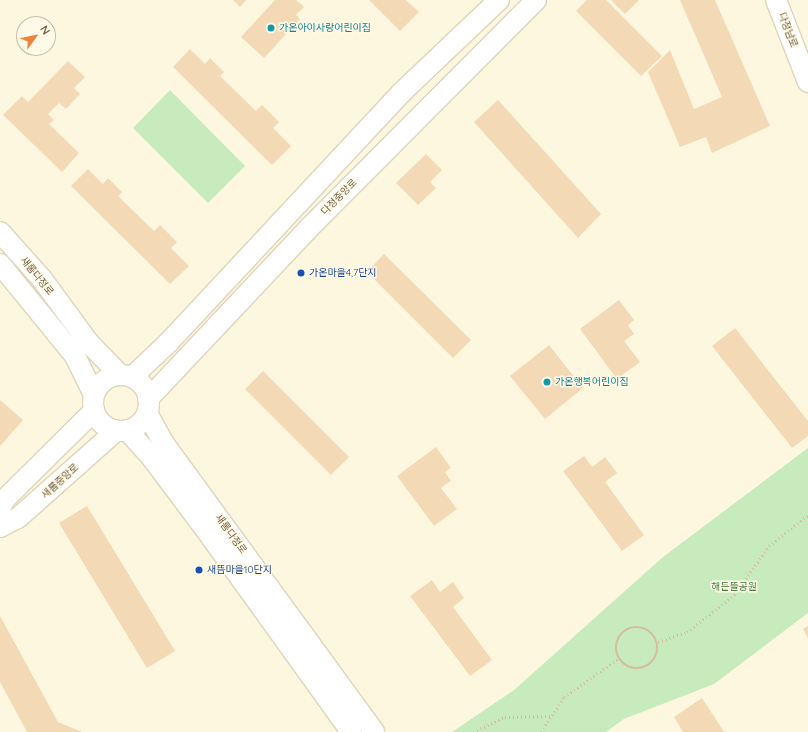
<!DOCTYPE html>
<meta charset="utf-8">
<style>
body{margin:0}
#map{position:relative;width:808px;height:732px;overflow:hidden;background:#fdf7df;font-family:Quicksand,"Noto Sans KR",sans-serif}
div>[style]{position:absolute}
.green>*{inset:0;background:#c8ebbe}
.building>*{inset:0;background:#f4d9b6}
.path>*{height:2.5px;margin-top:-1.25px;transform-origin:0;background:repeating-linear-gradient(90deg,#d8bd9a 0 1px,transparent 0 4px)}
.path>.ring{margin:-1.25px;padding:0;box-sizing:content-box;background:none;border:2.5px solid #d8bd9a;border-radius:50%}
.roads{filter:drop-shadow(1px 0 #e1d4bb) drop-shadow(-1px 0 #e1d4bb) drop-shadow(0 1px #e1d4bb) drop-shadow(0 -1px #e1d4bb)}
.minor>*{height:20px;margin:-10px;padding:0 10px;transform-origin:10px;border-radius:10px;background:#fff}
.minor>.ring{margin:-10px;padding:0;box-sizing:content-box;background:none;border:20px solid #fff;border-radius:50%}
.dots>*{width:11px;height:11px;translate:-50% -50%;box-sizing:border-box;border:2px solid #fffae7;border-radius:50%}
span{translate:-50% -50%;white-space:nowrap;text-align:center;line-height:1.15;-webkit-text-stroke:3px #fffae7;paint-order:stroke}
.culture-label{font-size:10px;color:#0d838f}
.left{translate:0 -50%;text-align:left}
.street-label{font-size:10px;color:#745f46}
.transit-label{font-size:10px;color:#164399}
.park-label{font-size:10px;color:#457b3e}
.north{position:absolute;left:16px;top:16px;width:40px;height:40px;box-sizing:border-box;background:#fffae7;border:1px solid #c7bca7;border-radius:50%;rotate:57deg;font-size:11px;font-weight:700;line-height:16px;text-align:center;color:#745f46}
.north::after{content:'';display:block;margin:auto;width:14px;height:18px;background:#ed843e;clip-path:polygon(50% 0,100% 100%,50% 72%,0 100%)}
</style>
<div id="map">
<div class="green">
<div style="clip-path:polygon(170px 90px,245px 166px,208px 203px,133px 128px)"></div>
<div style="clip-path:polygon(808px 448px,808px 613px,714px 684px,624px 719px,606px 732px,452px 732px,514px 690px,663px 557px)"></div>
</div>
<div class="building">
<div style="clip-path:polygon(233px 0,246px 0,240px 7px)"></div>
<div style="clip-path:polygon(275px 0,296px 0,304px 7px,296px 15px,300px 19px,264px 58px,241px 37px)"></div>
<div style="clip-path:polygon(369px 0,406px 0,419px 12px,400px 31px)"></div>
<div style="clip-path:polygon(587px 0,606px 0,662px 56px,641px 76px,576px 11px)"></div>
<div style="clip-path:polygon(611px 0,639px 0,625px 14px)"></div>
<div style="clip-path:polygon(680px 0,715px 0,770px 126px,712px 153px,706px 137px,680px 147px,648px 72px,670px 50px,694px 109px,722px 97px)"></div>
<div style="clip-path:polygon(190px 49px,205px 64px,210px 58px,224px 72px,220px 76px,256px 111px,262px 105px,279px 122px,273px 128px,291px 146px,272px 165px,173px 67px)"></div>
<div style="clip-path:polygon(68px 61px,85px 77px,74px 88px,80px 94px,66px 109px,59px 103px,48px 114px,54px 120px,49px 124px,79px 153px,62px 172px,3px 115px,22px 96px,28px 102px)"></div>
<div style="clip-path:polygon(498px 100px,601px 214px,578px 238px,474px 122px)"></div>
<div style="clip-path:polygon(426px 154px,442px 170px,430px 182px,436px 188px,418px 205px,396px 183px)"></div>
<div style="clip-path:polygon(88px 169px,103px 184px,108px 178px,122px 192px,118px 196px,154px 231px,160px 225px,177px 242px,171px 248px,189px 266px,170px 284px,71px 186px)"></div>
<div style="clip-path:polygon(384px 254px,471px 340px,453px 358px,367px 272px)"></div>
<div style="clip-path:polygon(619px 300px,634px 320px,628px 325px,634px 334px,624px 341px,640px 362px,617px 379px,580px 329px)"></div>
<div style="clip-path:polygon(735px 328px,808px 421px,808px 436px,792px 448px,712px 346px)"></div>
<div style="clip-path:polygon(549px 345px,583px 388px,545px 419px,510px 376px)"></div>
<div style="clip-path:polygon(263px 371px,349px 457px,331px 475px,245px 389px)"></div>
<div style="clip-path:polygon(0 400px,23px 420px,0 446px)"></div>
<div style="clip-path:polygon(436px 447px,451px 468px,445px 472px,451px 481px,441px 488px,457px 509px,434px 526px,397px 476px)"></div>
<div style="clip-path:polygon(584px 456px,592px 467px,605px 457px,617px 473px,605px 482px,644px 535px,622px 551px,563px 471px)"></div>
<div style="clip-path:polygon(87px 506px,175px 651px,147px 668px,59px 523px)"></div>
<div style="clip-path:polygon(432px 580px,440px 592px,453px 582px,464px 598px,453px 607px,492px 660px,470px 676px,410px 596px)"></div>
<div style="clip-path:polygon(0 616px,58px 722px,82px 732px,27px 732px,0 682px)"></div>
<div style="clip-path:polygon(808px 626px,808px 638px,803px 629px)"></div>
<div style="clip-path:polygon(702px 698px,724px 732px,683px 732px,674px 717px)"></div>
</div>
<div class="path">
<div class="ring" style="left:616px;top:627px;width:39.5px;height:39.5px"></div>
<div style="left:658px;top:642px;width:31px;rotate:-19deg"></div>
<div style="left:687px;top:632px;width:60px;rotate:-38.2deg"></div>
<div style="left:734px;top:595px;width:60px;rotate:-54.5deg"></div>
<div style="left:769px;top:546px;width:50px;rotate:-38.5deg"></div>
<div style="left:473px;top:732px;width:35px;rotate:-25deg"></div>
<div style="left:505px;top:717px;width:47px;rotate:-1.2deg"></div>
<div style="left:541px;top:732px;width:42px;rotate:-56.7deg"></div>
<div style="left:564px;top:697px;width:67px;rotate:-35.3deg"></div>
</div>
<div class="roads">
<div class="minor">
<div style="left:776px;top:0;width:88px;rotate:68.7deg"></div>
<div style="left:0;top:232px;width:63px;rotate:48.2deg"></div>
<div style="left:42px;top:279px;width:79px;rotate:53.7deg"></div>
<div style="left:89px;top:343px;width:45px;rotate:45.9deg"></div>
<div style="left:0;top:264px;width:119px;rotate:50.8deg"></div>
<div style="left:75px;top:356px;width:43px;rotate:64deg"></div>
<div class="ring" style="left:93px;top:375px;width:36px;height:36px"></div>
<div style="left:132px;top:377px;width:50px;rotate:-43.4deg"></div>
<div style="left:168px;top:343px;width:342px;rotate:-47deg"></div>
<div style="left:401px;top:93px;width:135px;rotate:-43.5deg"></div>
<div style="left:148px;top:399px;width:233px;rotate:-46.7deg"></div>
<div style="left:308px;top:229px;width:323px;rotate:-45.1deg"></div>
<div style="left:147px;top:413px;width:37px;rotate:61deg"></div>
<div style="left:165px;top:445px;width:355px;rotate:53.9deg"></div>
<div style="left:127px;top:430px;width:38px;rotate:48deg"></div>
<div style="left:152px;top:458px;width:99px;rotate:53.2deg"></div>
<div style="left:211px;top:537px;width:240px;rotate:54.3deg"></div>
<div style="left:0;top:508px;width:9px;rotate:-63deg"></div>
<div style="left:4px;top:500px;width:127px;rotate:-44.7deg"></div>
<div style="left:0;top:527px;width:20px;rotate:-27deg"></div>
<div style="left:18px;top:518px;width:132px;rotate:-41.6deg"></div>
</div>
</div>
<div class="dots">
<div style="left:271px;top:28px;background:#0f9aa8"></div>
<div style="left:301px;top:273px;background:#1a4fb4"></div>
<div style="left:547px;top:382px;background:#0f9aa8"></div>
<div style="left:199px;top:570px;background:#1a4fb4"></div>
</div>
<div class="culture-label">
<span class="left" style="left:279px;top:28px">가온아이사랑어린이집</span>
<span class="left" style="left:555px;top:382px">가온행복어린이집</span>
</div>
<div class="street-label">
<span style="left:788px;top:30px;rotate:69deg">다정남로</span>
<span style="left:339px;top:197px;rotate:-45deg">다정중앙로</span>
<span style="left:37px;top:276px;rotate:51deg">새롬다정로</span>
<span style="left:60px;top:481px;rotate:-42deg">새롬중앙로</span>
<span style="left:231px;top:534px;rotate:54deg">새롬다정로</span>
</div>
<div class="transit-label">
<span class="left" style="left:309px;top:273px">가온마을4,7단지</span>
<span class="left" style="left:207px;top:570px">새뜸마을10단지</span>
</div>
<div class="park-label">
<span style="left:734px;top:587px">해든뜰공원</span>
</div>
<div class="north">N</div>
</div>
